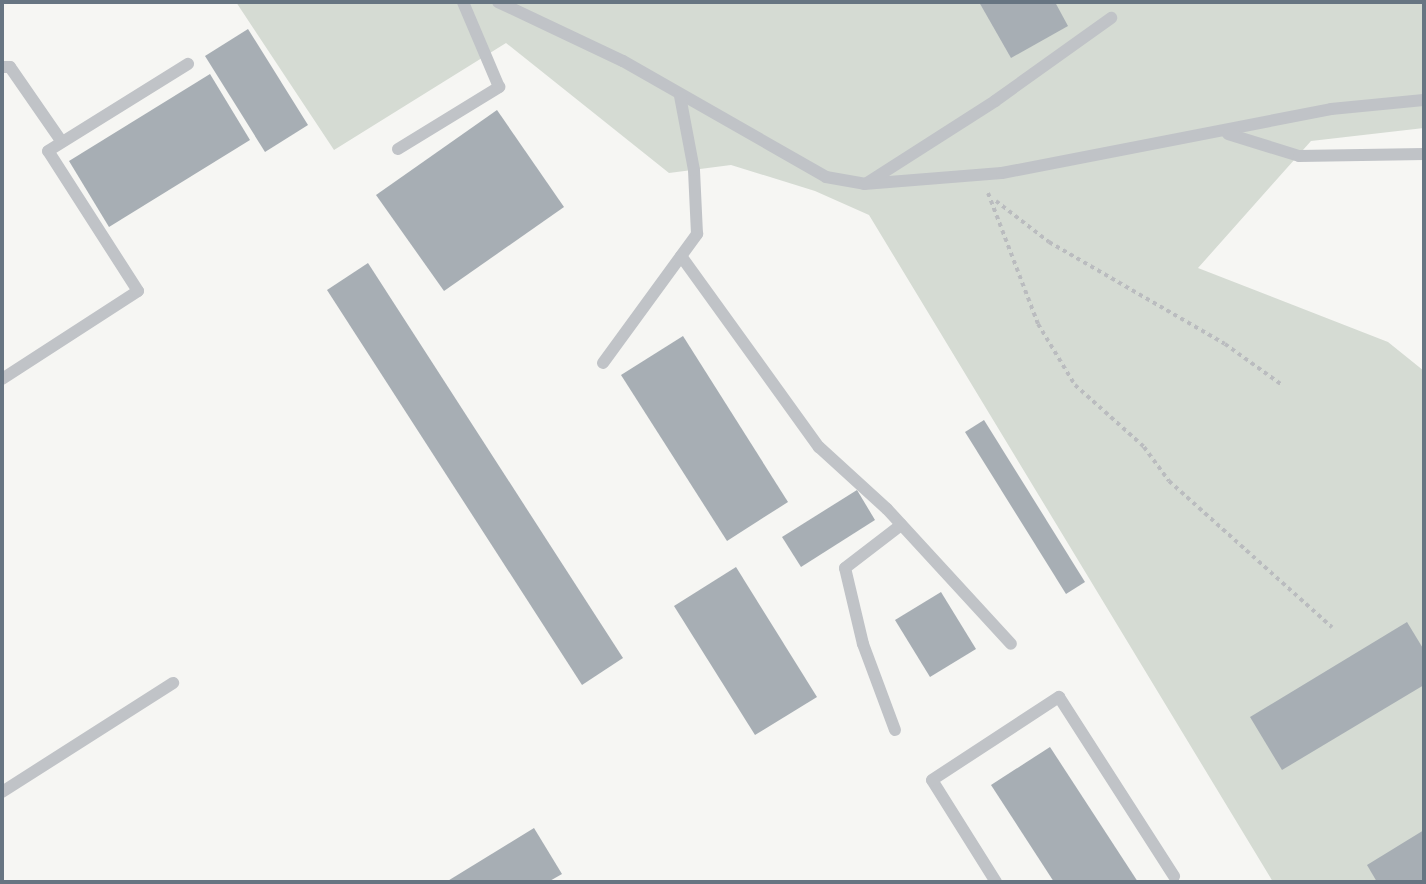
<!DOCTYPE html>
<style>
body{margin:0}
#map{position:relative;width:1426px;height:884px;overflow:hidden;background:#f6f6f3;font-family:"Work Sans",sans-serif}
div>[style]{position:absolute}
.green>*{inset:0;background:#d5dbd3}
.building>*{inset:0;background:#a7aeb4}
.path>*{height:4px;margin-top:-2px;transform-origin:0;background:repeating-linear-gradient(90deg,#babcbf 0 4px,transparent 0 8px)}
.lane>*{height:12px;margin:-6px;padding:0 6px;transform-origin:6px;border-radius:6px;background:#c0c3c7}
span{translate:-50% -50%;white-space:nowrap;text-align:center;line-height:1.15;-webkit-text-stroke:8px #fff;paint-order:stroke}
.frame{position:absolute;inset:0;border:4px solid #677582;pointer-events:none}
</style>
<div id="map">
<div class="green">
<div style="clip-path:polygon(236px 2px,1424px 2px,1424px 128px,1311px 141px,1198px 268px,1388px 342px,1424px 371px,1424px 882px,1273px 882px,869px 215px,815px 191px,731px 165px,669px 173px,506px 43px,334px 150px)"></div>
</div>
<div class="building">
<div style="clip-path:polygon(979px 2px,1055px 2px,1068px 26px,1011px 58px)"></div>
<div style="clip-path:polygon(248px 29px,308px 125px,265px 152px,205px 56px)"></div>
<div style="clip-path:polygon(210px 74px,250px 140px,109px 227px,69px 161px)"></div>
<div style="clip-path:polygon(497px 110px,564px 207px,444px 291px,376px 195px)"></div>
<div style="clip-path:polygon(368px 263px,623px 658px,582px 685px,327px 290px)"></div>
<div style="clip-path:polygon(683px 336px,788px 502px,727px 541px,621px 375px)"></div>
<div style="clip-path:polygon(984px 420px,1085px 582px,1066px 594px,965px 432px)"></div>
<div style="clip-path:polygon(857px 490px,875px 520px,801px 567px,782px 537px)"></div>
<div style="clip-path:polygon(736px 567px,817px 697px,755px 735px,674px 606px)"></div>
<div style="clip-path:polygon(941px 592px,976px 649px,930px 677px,895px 620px)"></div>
<div style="clip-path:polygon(1407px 622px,1424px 650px,1424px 685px,1282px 770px,1250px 717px)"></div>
<div style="clip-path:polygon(1050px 747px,1138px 882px,1054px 882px,991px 785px)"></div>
<div style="clip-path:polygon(534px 828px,562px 874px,548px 882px,446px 882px)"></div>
<div style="clip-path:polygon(1424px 830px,1424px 882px,1377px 882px,1367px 865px)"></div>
</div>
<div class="path">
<div style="left:988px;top:193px;width:140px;rotate:69.1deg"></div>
<div style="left:1038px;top:324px;width:71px;rotate:58.8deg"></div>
<div style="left:1075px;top:385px;width:93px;rotate:41.9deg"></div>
<div style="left:1144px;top:447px;width:42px;rotate:53.7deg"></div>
<div style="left:1169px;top:481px;width:219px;rotate:41.9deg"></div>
<div style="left:996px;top:201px;width:67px;rotate:37.7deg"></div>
<div style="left:1049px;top:242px;width:203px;rotate:30.1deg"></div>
<div style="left:1225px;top:344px;width:70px;rotate:35.7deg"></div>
</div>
<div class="lane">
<div style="left:498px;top:2px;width:138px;rotate:25.3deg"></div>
<div style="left:623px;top:61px;width:234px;rotate:29.7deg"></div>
<div style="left:826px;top:177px;width:39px;rotate:10deg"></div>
<div style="left:864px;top:184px;width:138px;rotate:-4.6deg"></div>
<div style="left:1002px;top:173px;width:335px;rotate:-11deg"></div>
<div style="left:1331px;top:109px;width:93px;rotate:-5.5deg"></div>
<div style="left:2px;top:67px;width:8px"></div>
<div style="left:10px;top:67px;width:91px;rotate:55.3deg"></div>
<div style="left:1228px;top:134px;width:74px;rotate:17.2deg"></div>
<div style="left:1299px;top:156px;width:125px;rotate:-0.9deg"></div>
<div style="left:398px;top:149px;width:119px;rotate:-31.5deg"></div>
<div style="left:499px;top:87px;width:92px;rotate:-113deg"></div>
<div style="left:867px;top:183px;width:152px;rotate:-32.6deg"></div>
<div style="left:995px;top:101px;width:143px;rotate:-35.6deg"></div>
<div style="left:681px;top:256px;width:236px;rotate:54.2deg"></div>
<div style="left:819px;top:447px;width:92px;rotate:42.4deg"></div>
<div style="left:887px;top:509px;width:183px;rotate:47.4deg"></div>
<div style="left:603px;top:363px;width:160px;rotate:-53.9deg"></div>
<div style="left:697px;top:234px;width:64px;rotate:-92.7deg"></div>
<div style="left:694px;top:170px;width:75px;rotate:-100.7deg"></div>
<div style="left:2px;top:379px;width:162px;rotate:-32.9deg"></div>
<div style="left:138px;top:291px;width:166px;rotate:-122.7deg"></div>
<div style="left:48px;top:151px;width:165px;rotate:-31.9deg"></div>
<div style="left:895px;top:730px;width:92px;rotate:-110.4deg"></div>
<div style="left:863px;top:644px;width:78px;rotate:-103.3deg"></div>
<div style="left:845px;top:568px;width:71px;rotate:-37.5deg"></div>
<div style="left:2px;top:792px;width:203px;rotate:-32.5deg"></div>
<div style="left:996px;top:882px;width:120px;rotate:-122.1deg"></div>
<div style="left:932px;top:780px;width:152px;rotate:-33.2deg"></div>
<div style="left:1059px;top:697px;width:213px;rotate:57.3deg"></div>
</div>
<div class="frame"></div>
</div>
